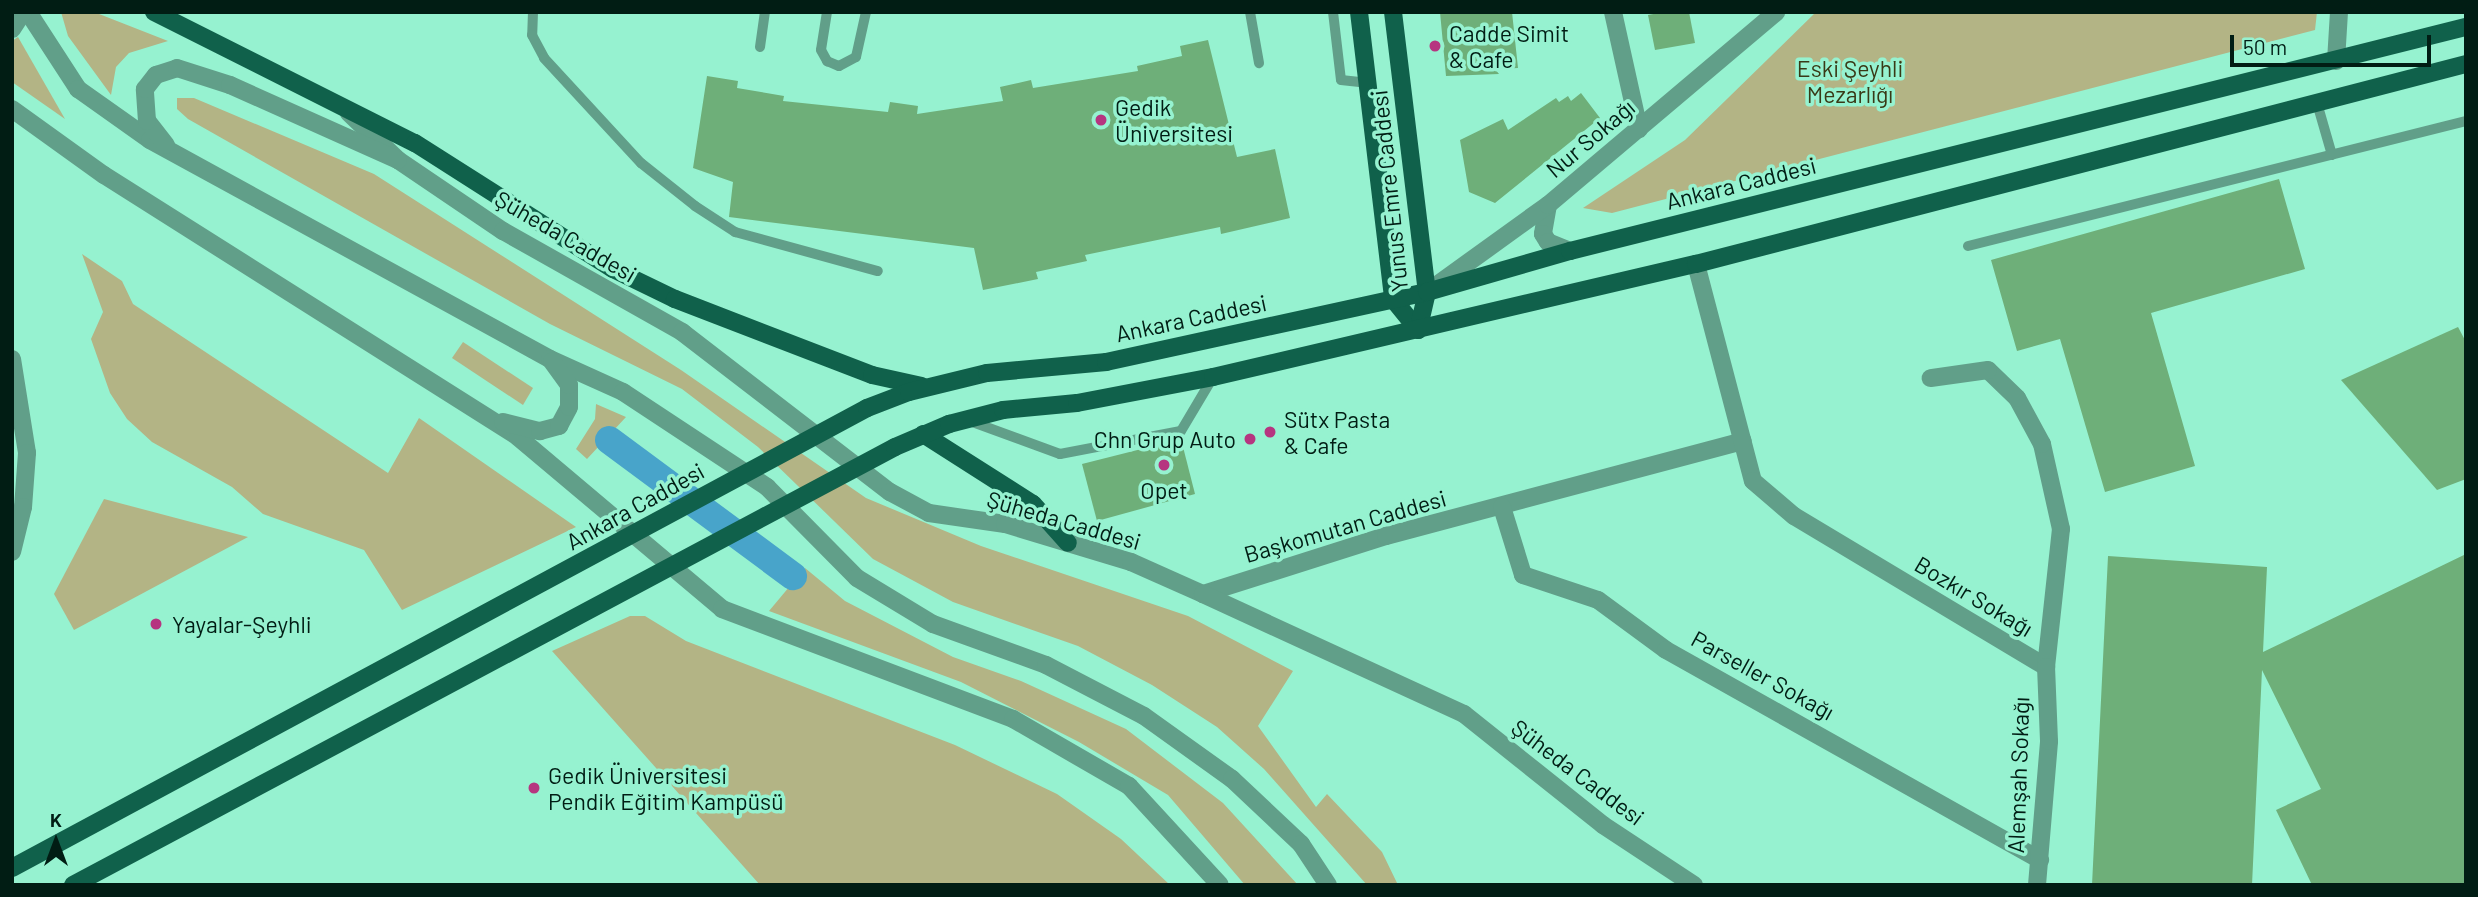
<!DOCTYPE html>
<meta charset="utf-8">
<style>
body{margin:0}
#map{position:relative;width:2478px;height:897px;overflow:hidden;background:#96f2d0;font-family:Barlow,sans-serif}
div>[style]{position:absolute}
.green>*{inset:0;background:#b3b485}
.canal>*{height:28px;margin:-14px;padding:0 14px;transform-origin:14px;border-radius:14px;background:#48a4ca}
.building>*{inset:0;background:#6eaf79}
.service>*{height:10px;margin:-5px;padding:0 5px;transform-origin:5px;border-radius:5px;background:#619f89}
.minor>*{height:18px;margin:-9px;padding:0 9px;transform-origin:9px;border-radius:9px;background:#619f89}
.tertiary>*{height:18px;margin:-9px;padding:0 9px;transform-origin:9px;border-radius:9px;background:#619f89}
.primary>*{height:18px;margin:-9px;padding:0 9px;transform-origin:9px;border-radius:9px;background:#10614b}
.dots>*{width:19px;height:19px;translate:-50% -50%;box-sizing:border-box;border:4px solid #96f2d0;border-radius:50%}
span{translate:-50% -50%;white-space:nowrap;text-align:center;line-height:1.15;-webkit-text-stroke:7px #96f2d0;paint-order:stroke}
.poi-label{font-size:23px;color:#011d14}
.left{translate:0 -50%;text-align:left}
.right{translate:-100% -50%;text-align:right}
.park-label{font-size:23px;color:#393916}
.street-label{font-size:23px;color:#011d14}
.frame{position:absolute;inset:0;border:14px solid #011d14;pointer-events:none}
.north{position:absolute;left:21px;top:806px;width:70px;height:70px;-webkit-text-stroke:5px #96f2d0;paint-order:stroke;rotate:0deg;font-size:19px;font-weight:700;line-height:28px;text-align:center;color:#011d14}
.north::after{content:'';display:block;margin:auto;width:24px;height:32px;background:#011d14;clip-path:polygon(50% 0,100% 100%,50% 72%,0 100%)}
.scale{position:absolute;left:2230px;top:35px;width:201px;height:32px;box-sizing:border-box;border:4px solid #011d14;border-top:0;padding-left:9px;font-size:21px;line-height:24px;white-space:nowrap;color:#011d14;-webkit-text-stroke:5px #96f2d0;paint-order:stroke}
</style>
<div id="map">
<div class="green">
<div style="clip-path:polygon(61px 12px,94px 12px,168px 41px,129px 53px,116px 67px,111px 95px,68px 36px)"></div>
<div style="clip-path:polygon(1816px 12px,2317px 12px,2315px 30px,1612px 213px,1583px 208px,1685px 140px)"></div>
<div style="clip-path:polygon(18px 37px,65px 119px,12px 82px,12px 41px)"></div>
<div style="clip-path:polygon(177px 98px,194px 98px,374px 174px,681px 370px,866px 498px,981px 546px,1188px 616px,1293px 671px,1258px 726px,1316px 807px,1327px 794px,1382px 852px,1398px 885px,1367px 885px,1264px 769px,1217px 727px,1152px 685px,1078px 646px,953px 602px,873px 559px,758px 447px,682px 389px,550px 324px,188px 119px,177px 109px)"></div>
<div style="clip-path:polygon(82px 254px,122px 281px,133px 304px,388px 473px,419px 418px,576px 527px,402px 610px,364px 550px,263px 514px,232px 487px,152px 442px,127px 419px,110px 393px,91px 339px,103px 312px)"></div>
<div style="clip-path:polygon(463px 342px,533px 388px,523px 405px,452px 358px)"></div>
<div style="clip-path:polygon(596px 404px,626px 417px,587px 459px,576px 449px,595px 419px)"></div>
<div style="clip-path:polygon(104px 499px,248px 537px,74px 630px,54px 594px)"></div>
<div style="clip-path:polygon(805px 568px,845px 601px,953px 657px,1021px 681px,1126px 729px,1223px 803px,1298px 885px,1245px 885px,1168px 795px,1079px 742px,961px 682px,769px 611px)"></div>
<div style="clip-path:polygon(630px 616px,645px 616px,686px 641px,955px 745px,1057px 794px,1121px 839px,1170px 885px,760px 885px,552px 651px)"></div>
</div>
<div class="canal">
<div style="left:609px;top:440px;width:229px;rotate:36.5deg"></div>
</div>
<div class="building">
<div style="clip-path:polygon(1440px 12px,1512px 12px,1518px 68px,1495px 69px,1499px 74px,1446px 76px)"></div>
<div style="clip-path:polygon(1664px 12px,1689px 12px,1695px 43px,1655px 50px,1648px 15px)"></div>
<div style="clip-path:polygon(1208px 40px,1237px 157px,1275px 149px,1290px 218px,1221px 234px,1220px 227px,1085px 255px,1087px 261px,1036px 272px,1038px 279px,983px 290px,974px 248px,729px 217px,733px 182px,693px 168px,707px 76px,738px 81px,737px 88px,784px 96px,783px 101px,888px 112px,890px 102px,918px 106px,917px 114px,1003px 101px,1000px 87px,1031px 80px,1033px 88px,1138px 71px,1137px 66px,1182px 56px,1180px 46px)"></div>
<div style="clip-path:polygon(1581px 93px,1600px 118px,1495px 203px,1469px 192px,1460px 140px,1503px 119px,1508px 130px,1556px 98px,1559px 102px,1568px 96px,1571px 101px)"></div>
<div style="clip-path:polygon(2279px 179px,2305px 269px,2151px 313px,2195px 466px,2105px 492px,2060px 339px,2017px 351px,1991px 260px)"></div>
<div style="clip-path:polygon(2458px 327px,2466px 342px,2466px 479px,2437px 490px,2341px 380px)"></div>
<div style="clip-path:polygon(1181px 439px,1195px 494px,1097px 521px,1082px 464px)"></div>
<div style="clip-path:polygon(2466px 554px,2466px 885px,2312px 885px,2276px 810px,2321px 789px,2262px 670px,2252px 885px,2092px 885px,2108px 556px,2267px 567px,2263px 652px)"></div>
</div>
<div class="service">
<div style="left:533px;top:12px;width:23px;rotate:92deg"></div>
<div style="left:532px;top:35px;width:26px;rotate:62deg"></div>
<div style="left:544px;top:58px;width:143px;rotate:47.3deg"></div>
<div style="left:641px;top:163px;width:69px;rotate:38.5deg"></div>
<div style="left:695px;top:206px;width:48px;rotate:33deg"></div>
<div style="left:735px;top:232px;width:148px;rotate:15.3deg"></div>
<div style="left:827px;top:12px;width:38px;rotate:99deg"></div>
<div style="left:821px;top:50px;width:13px;rotate:61deg"></div>
<div style="left:827px;top:61px;width:13px;rotate:23deg"></div>
<div style="left:839px;top:66px;width:19px;rotate:-28deg"></div>
<div style="left:856px;top:57px;width:46px;rotate:-77.5deg"></div>
<div style="left:1250px;top:12px;width:52px;rotate:80deg"></div>
<div style="left:1333px;top:12px;width:68px;rotate:83.3deg"></div>
<div style="left:1341px;top:80px;width:28px;rotate:6deg"></div>
<div style="left:760px;top:47px;width:35px;rotate:-82deg"></div>
<div style="left:2317px;top:103px;width:54px;rotate:73.9deg"></div>
<div style="left:1968px;top:246px;width:513px;rotate:-14.09deg"></div>
<div style="left:967px;top:420px;width:99px;rotate:20.1deg"></div>
<div style="left:1060px;top:454px;width:123px;rotate:-10.8deg"></div>
<div style="left:1181px;top:431px;width:63px;rotate:-59.3deg"></div>
</div>
<div class="minor">
<div style="left:1613px;top:12px;width:120px;rotate:77.5deg"></div>
<div style="left:2336px;top:61px;width:49px;rotate:-86.5deg"></div>
<div style="left:349px;top:113px;width:68px;rotate:43.8deg"></div>
<div style="left:398px;top:160px;width:127px;rotate:34.1deg"></div>
<div style="left:503px;top:231px;width:206px;rotate:29.4deg"></div>
<div style="left:682px;top:332px;width:262px;rotate:37.6deg"></div>
<div style="left:890px;top:492px;width:44px;rotate:28.3deg"></div>
<div style="left:929px;top:513px;width:77px;rotate:8.2deg"></div>
<div style="left:1005px;top:524px;width:132px;rotate:16.8deg"></div>
<div style="left:1131px;top:562px;width:79px;rotate:24deg"></div>
<div style="left:1203px;top:594px;width:192px;rotate:-17.6deg"></div>
<div style="left:1386px;top:536px;width:369px;rotate:-14.9deg"></div>
<div style="left:1548px;top:205px;width:29px;rotate:100deg"></div>
<div style="left:1543px;top:234px;width:9px;rotate:58deg"></div>
<div style="left:1548px;top:242px;width:24px;rotate:22deg"></div>
<div style="left:1696px;top:264px;width:224px;rotate:75.3deg"></div>
<div style="left:1753px;top:481px;width:54px;rotate:40.5deg"></div>
<div style="left:1794px;top:516px;width:294px;rotate:30.9deg"></div>
<div style="left:2046px;top:667px;width:139px;rotate:-83.8deg"></div>
<div style="left:2061px;top:529px;width:87px;rotate:-102.6deg"></div>
<div style="left:2042px;top:444px;width:52px;rotate:-118.5deg"></div>
<div style="left:2017px;top:398px;width:40px;rotate:-136deg"></div>
<div style="left:1988px;top:370px;width:58px;rotate:172deg"></div>
<div style="left:1430px;top:290px;width:145px;rotate:-35.8deg"></div>
<div style="left:1548px;top:205px;width:299px;rotate:-40.2deg"></div>
<div style="left:1502px;top:507px;width:71px;rotate:72.8deg"></div>
<div style="left:1523px;top:575px;width:79px;rotate:18.4deg"></div>
<div style="left:1598px;top:600px;width:84px;rotate:36.3deg"></div>
<div style="left:1666px;top:650px;width:429px;rotate:29.3deg"></div>
<div style="left:2037px;top:885px;width:144px;rotate:-85.2deg"></div>
<div style="left:2049px;top:741px;width:74px;rotate:-92.3deg"></div>
</div>
<div class="tertiary">
<div style="left:28px;top:12px;width:92px;rotate:57deg"></div>
<div style="left:78px;top:89px;width:88px;rotate:35.3deg"></div>
<div style="left:150px;top:140px;width:456px;rotate:28.7deg"></div>
<div style="left:550px;top:359px;width:80px;rotate:24.3deg"></div>
<div style="left:623px;top:392px;width:173px;rotate:33.4deg"></div>
<div style="left:767px;top:487px;width:128px;rotate:45.3deg"></div>
<div style="left:857px;top:578px;width:89px;rotate:31.2deg"></div>
<div style="left:933px;top:624px;width:120px;rotate:19.9deg"></div>
<div style="left:1046px;top:665px;width:110px;rotate:27.5deg"></div>
<div style="left:1144px;top:716px;width:108px;rotate:35.6deg"></div>
<div style="left:1232px;top:779px;width:95px;rotate:43.3deg"></div>
<div style="left:1301px;top:844px;width:49px;rotate:56.6deg"></div>
<div style="left:12px;top:29px;width:20px;rotate:-57deg"></div>
<div style="left:12px;top:109px;width:113px;rotate:35.7deg"></div>
<div style="left:104px;top:175px;width:490px;rotate:32.3deg"></div>
<div style="left:518px;top:437px;width:267px;rotate:40.1deg"></div>
<div style="left:722px;top:609px;width:311px;rotate:20.7deg"></div>
<div style="left:1013px;top:719px;width:134px;rotate:30deg"></div>
<div style="left:1129px;top:786px;width:134px;rotate:47.4deg"></div>
<div style="left:166px;top:145px;width:31px;rotate:-128deg"></div>
<div style="left:147px;top:121px;width:32px;rotate:-94deg"></div>
<div style="left:145px;top:89px;width:18px;rotate:-52deg"></div>
<div style="left:156px;top:75px;width:22px;rotate:-18deg"></div>
<div style="left:177px;top:68px;width:56px;rotate:17.8deg"></div>
<div style="left:230px;top:85px;width:184px;rotate:24.1deg"></div>
<div style="left:12px;top:359px;width:95px;rotate:80.9deg"></div>
<div style="left:27px;top:453px;width:54px;rotate:94.2deg"></div>
<div style="left:23px;top:507px;width:46px;rotate:103.7deg"></div>
<div style="left:503px;top:422px;width:38px;rotate:14deg"></div>
<div style="left:540px;top:431px;width:20px;rotate:-15deg"></div>
<div style="left:559px;top:426px;width:21px;rotate:-62deg"></div>
<div style="left:569px;top:407px;width:22px;rotate:-90deg"></div>
<div style="left:569px;top:385px;width:29px;rotate:-126deg"></div>
<div style="left:1203px;top:594px;width:287px;rotate:24.7deg"></div>
<div style="left:1464px;top:714px;width:178px;rotate:38.6deg"></div>
<div style="left:1603px;top:825px;width:109px;rotate:33.4deg"></div>
</div>
<div class="primary">
<div style="left:154px;top:12px;width:292px;rotate:26.7deg"></div>
<div style="left:415px;top:143px;width:235px;rotate:32.5deg"></div>
<div style="left:613px;top:269px;width:69px;rotate:25.8deg"></div>
<div style="left:675px;top:299px;width:211px;rotate:21.1deg"></div>
<div style="left:872px;top:375px;width:51px;rotate:12.4deg"></div>
<div style="left:1359px;top:12px;width:289px;rotate:83.2deg"></div>
<div style="left:1393px;top:299px;width:40px;rotate:51deg"></div>
<div style="left:1393px;top:12px;width:282px;rotate:83.1deg"></div>
<div style="left:1427px;top:292px;width:39px;rotate:103deg"></div>
<div style="left:923px;top:434px;width:130px;rotate:32.5deg"></div>
<div style="left:1033px;top:504px;width:52px;rotate:48.1deg"></div>
<div style="left:12px;top:868px;width:971px;rotate:-28.28deg"></div>
<div style="left:867px;top:408px;width:45px;rotate:-20.9deg"></div>
<div style="left:909px;top:392px;width:80px;rotate:-13.7deg"></div>
<div style="left:987px;top:373px;width:120px;rotate:-5.3deg"></div>
<div style="left:1106px;top:362px;width:329px;rotate:-12.3deg"></div>
<div style="left:1427px;top:292px;width:149px;rotate:-16deg"></div>
<div style="left:1570px;top:251px;width:924px;rotate:-14.04deg"></div>
<div style="left:73px;top:885px;width:931px;rotate:-28.05deg"></div>
<div style="left:895px;top:447px;width:59px;rotate:-23.1deg"></div>
<div style="left:949px;top:424px;width:56px;rotate:-14.5deg"></div>
<div style="left:1003px;top:410px;width:74px;rotate:-5.4deg"></div>
<div style="left:1077px;top:403px;width:138px;rotate:-10.8deg"></div>
<div style="left:1213px;top:377px;width:496px;rotate:-13.2deg"></div>
<div style="left:1696px;top:264px;width:796px;rotate:-14.56deg"></div>
</div>
<div class="dots">
<div style="left:1435px;top:46px;background:#b63580"></div>
<div style="left:1101px;top:120px;background:#b63580"></div>
<div style="left:1270px;top:432px;background:#b63580"></div>
<div style="left:1250px;top:439px;background:#b63580"></div>
<div style="left:1164px;top:465px;background:#b63580"></div>
<div style="left:156px;top:624px;background:#b63580"></div>
<div style="left:534px;top:788px;background:#b63580"></div>
</div>
<div class="poi-label">
<span class="left" style="left:1449px;top:46px">Cadde Simit<br>&amp; Cafe</span>
<span class="left" style="left:1115px;top:120px">Gedik<br>Üniversitesi</span>
<span class="left" style="left:1284px;top:432px">Sütx Pasta<br>&amp; Cafe</span>
<span class="right" style="left:1236px;top:439px">Chn Grup Auto</span>
<span style="left:1164px;top:490px">Opet</span>
<span class="left" style="left:172px;top:624px">Yayalar-Şeyhli</span>
<span class="left" style="left:548px;top:788px">Gedik Üniversitesi<br>Pendik Eğitim Kampüsü</span>
</div>
<div class="park-label">
<span style="left:1850px;top:81px">Eski Şeyhli<br>Mezarlığı</span>
</div>
<div class="street-label">
<span style="left:1590px;top:138px;rotate:-40deg">Nur Sokağı</span>
<span style="left:1741px;top:183px;rotate:-14deg">Ankara Caddesi</span>
<span style="left:1389px;top:191px;rotate:-96deg">Yunus Emre Caddesi</span>
<span style="left:566px;top:236px;rotate:30deg">Şüheda Caddesi</span>
<span style="left:1191px;top:318px;rotate:-12deg">Ankara Caddesi</span>
<span style="left:635px;top:506px;rotate:-29deg">Ankara Caddesi</span>
<span style="left:1064px;top:520px;rotate:16deg">Şüheda Caddesi</span>
<span style="left:1345px;top:526px;rotate:-16deg">Başkomutan Caddesi</span>
<span style="left:1974px;top:596px;rotate:31deg">Bozkır Sokağı</span>
<span style="left:1763px;top:675px;rotate:29deg">Parseller Sokağı</span>
<span style="left:1578px;top:772px;rotate:37deg">Şüheda Caddesi</span>
<span style="left:2018px;top:775px;rotate:-88deg">Alemşah Sokağı</span>
</div>
<div class="frame"></div>
<div class="north">K</div>
<div class="scale">50 m</div>
</div>
